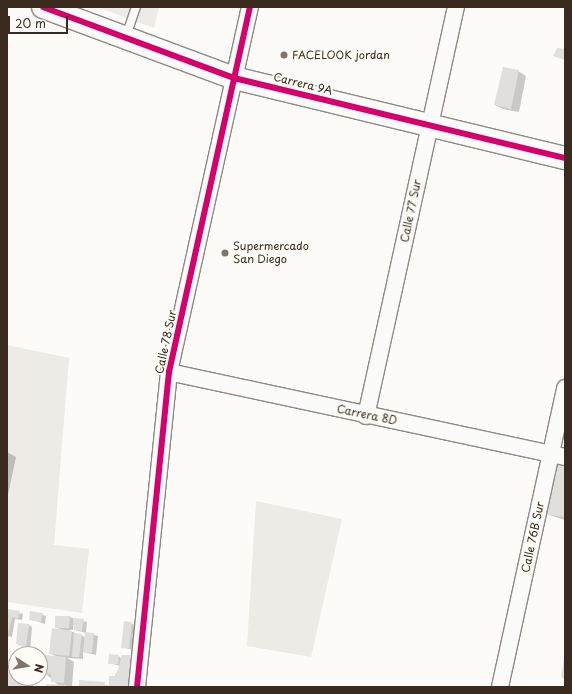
<!DOCTYPE html>
<style>
body{margin:0}
#map{position:relative;width:572px;height:694px;overflow:hidden;background:#fcfbf8;font-family:"Playpen Sans",sans-serif}
div>[style]{position:absolute}
.green>*{inset:0;background:#edebe6}
.shadow>*{inset:0;background:#0003}
.building>*{inset:0;background:#e0dfdc}
.roads{filter:drop-shadow(1px 0 #8d8985) drop-shadow(-1px 0 #8d8985) drop-shadow(0 1px #8d8985) drop-shadow(0 -1px #8d8985)}
.lane>*{height:8px;margin:-4px;padding:0 4px;transform-origin:4px;border-radius:4px;background:#fbfbf9}
.street>*{height:16px;margin:-8px;padding:0 8px;transform-origin:8px;border-radius:8px;background:#fbfbf9}
.secondary>*{height:22px;margin:-11px;padding:0 11px;transform-origin:11px;border-radius:11px;background:#fbfbf9}
.cycleway>*{height:6px;margin:-3px;padding:0 3px;transform-origin:3px;border-radius:3px;background:#d6006c}
.dots>*{width:11px;height:11px;translate:-50% -50%;box-sizing:border-box;border:2px solid #fdfcf7;border-radius:50%}
span{translate:-50% -50%;white-space:nowrap;text-align:center;line-height:1.15;-webkit-text-stroke:4px #fdfcf7;paint-order:stroke}
.poi-label{font-size:11px;color:#3b2a1e}
.left{translate:0 -50%;text-align:left}
.street-label{font-size:11px;color:#3b2a1e}
.frame{position:absolute;inset:0;border:8px solid #3b2a1e;pointer-events:none}
.north{position:absolute;left:8px;top:646px;width:40px;height:40px;box-sizing:border-box;background:#fdfcf7;border:1px solid #afa8a0;border-radius:50%;rotate:102deg;font-size:11px;font-weight:700;line-height:16px;text-align:center;color:#3b2a1e}
.north::after{content:'';display:block;margin:auto;width:14px;height:18px;background:#7f736a;clip-path:polygon(50% 0,100% 100%,50% 72%,0 100%)}
.scale{position:absolute;left:8px;top:16px;width:60px;height:18px;box-sizing:border-box;border:2px solid #3b2a1e;border-top:0;padding-left:5px;font-size:12px;line-height:14px;white-space:nowrap;color:#3b2a1e;-webkit-text-stroke:3px #fdfcf7;paint-order:stroke}
</style>
<div id="map">
<div class="green">
<div style="clip-path:polygon(97px 7px,159px 7px,154px 28px)"></div>
<div style="clip-path:polygon(7px 345px,69px 358px,54px 545px,89px 549px,82px 613px,7px 602px)"></div>
<div style="clip-path:polygon(256px 501px,342px 519px,311px 657px,247px 646px)"></div>
</div>
<div class="shadow">
<div style="clip-path:polygon(518px 71px,526px 76px,519px 112px,503px 109px,495px 105px)"></div>
<div style="clip-path:polygon(7px 452px,16px 457px,7px 499px)"></div>
<div style="clip-path:polygon(565px 466px,565px 520px,543px 513px)"></div>
<div style="clip-path:polygon(7px 610px,23px 614px,22px 620px,15px 619px,12px 637px,7px 636px)"></div>
<div style="clip-path:polygon(31px 612px,46px 616px,45px 624px,30px 619px)"></div>
<div style="clip-path:polygon(evenodd,69px 617px,87px 622px,86px 633px,98px 636px,96px 655px,83px 652px,83px 659px,67px 658px,74px 662px,72px 687px,47px 687px,59px 686px,45px 673px,57px 657px,50px 653px,62px 630px,56px 627px,69px 617px,73px 623px,75px 630px,86px 633px,85px 637px,68px 630px,73px 630px,73px 623px)"></div>
<div style="clip-path:polygon(125px 622px,136px 625px,133px 650px,122px 647px)"></div>
<div style="clip-path:polygon(29px 625px,32px 627px,30px 649px,17px 644px)"></div>
<div style="clip-path:polygon(119px 656px,141px 687px,80px 687px,80px 681px,110px 686px,120px 666px,109px 663px)"></div>
<div style="clip-path:polygon(7px 674px,33px 678px,33px 687px,7px 687px)"></div>
</div>
<div class="building">
<div style="clip-path:polygon(557px 48px,565px 49px,565px 60px,553px 56px)"></div>
<div style="clip-path:polygon(503px 67px,519px 70px,511px 109px,494px 105px)"></div>
<div style="clip-path:polygon(557px 463px,565px 465px,565px 517px,542px 514px,549px 476px,556px 477px)"></div>
<div style="clip-path:polygon(7px 609px,20px 611px,18px 619px,12px 617px,8px 635px)"></div>
<div style="clip-path:polygon(30px 611px,43px 613px,41px 622px,29px 620px)"></div>
<div style="clip-path:polygon(55px 616px,70px 616px,69px 628px,55px 628px)"></div>
<div style="clip-path:polygon(73px 618px,84px 619px,82px 631px,74px 630px)"></div>
<div style="clip-path:polygon(124px 621px,132px 622px,129px 649px,121px 648px)"></div>
<div style="clip-path:polygon(18px 623px,29px 624px,26px 648px,16px 644px)"></div>
<div style="clip-path:polygon(52px 628px,72px 631px,69px 656px,49px 654px)"></div>
<div style="clip-path:polygon(85px 632px,94px 633px,92px 653px,83px 652px)"></div>
<div style="clip-path:polygon(74px 633px,82px 634px,79px 657px,72px 657px)"></div>
<div style="clip-path:polygon(109px 654px,119px 655px,118px 664px,108px 664px)"></div>
<div style="clip-path:polygon(45px 655px,66px 657px,64px 683px,51px 682px,51px 674px,44px 673px)"></div>
<div style="clip-path:polygon(122px 655px,134px 655px,133px 687px,109px 687px,109px 676px,116px 676px)"></div>
<div style="clip-path:polygon(564px 658px,565px 658px,565px 679px,561px 677px)"></div>
<div style="clip-path:polygon(7px 672px,16px 672px,16px 678px,25px 678px,25px 687px,7px 687px)"></div>
<div style="clip-path:polygon(79px 680px,105px 682px,105px 687px,79px 687px)"></div>
<div style="clip-path:polygon(46px 684px,66px 685px,66px 687px,46px 687px)"></div>
</div>
<div class="roads">
<div class="lane">
<div style="left:126px;top:36px;width:31px;rotate:-71deg"></div>
</div>
<div class="street">
<div style="left:169px;top:372px;width:405px;rotate:12.1deg"></div>
<div style="left:366px;top:416px;width:419px;rotate:-77.6deg"></div>
<div style="left:137px;top:687px;width:317px;rotate:-84.2deg"></div>
<div style="left:169px;top:372px;width:374px;rotate:-77.5deg"></div>
<div style="left:500px;top:687px;width:306px;rotate:-77.7deg"></div>
</div>
<div class="secondary">
<div style="left:43px;top:7px;width:204px;rotate:20.4deg"></div>
<div style="left:234px;top:78px;width:341px;rotate:13.6deg"></div>
</div>
</div>
<div class="cycleway">
<div style="left:43px;top:7px;width:204px;rotate:20.4deg"></div>
<div style="left:234px;top:78px;width:341px;rotate:13.6deg"></div>
<div style="left:137px;top:687px;width:317px;rotate:-84.2deg"></div>
<div style="left:169px;top:372px;width:374px;rotate:-77.5deg"></div>
</div>
<div class="dots">
<div style="left:284px;top:55px;background:#7f736a"></div>
<div style="left:225px;top:253px;background:#7f736a"></div>
</div>
<div class="poi-label">
<span class="left" style="left:292px;top:55px">FACELOOK jordan</span>
<span class="left" style="left:233px;top:253px">Supermercado<br>San Diego</span>
</div>
<div class="street-label">
<span style="left:303px;top:84px;rotate:14deg">Carrera 9A</span>
<span style="left:411px;top:211px;rotate:-78deg">Calle 77 Sur</span>
<span style="left:166px;top:342px;rotate:-78deg">Calle 78 Sur</span>
<span style="left:367px;top:415px;rotate:12deg">Carrera 8D</span>
<span style="left:533px;top:537px;rotate:-78deg">Calle 76B Sur</span>
</div>
<div class="frame"></div>
<div class="north">N</div>
<div class="scale">20 m</div>
</div>
